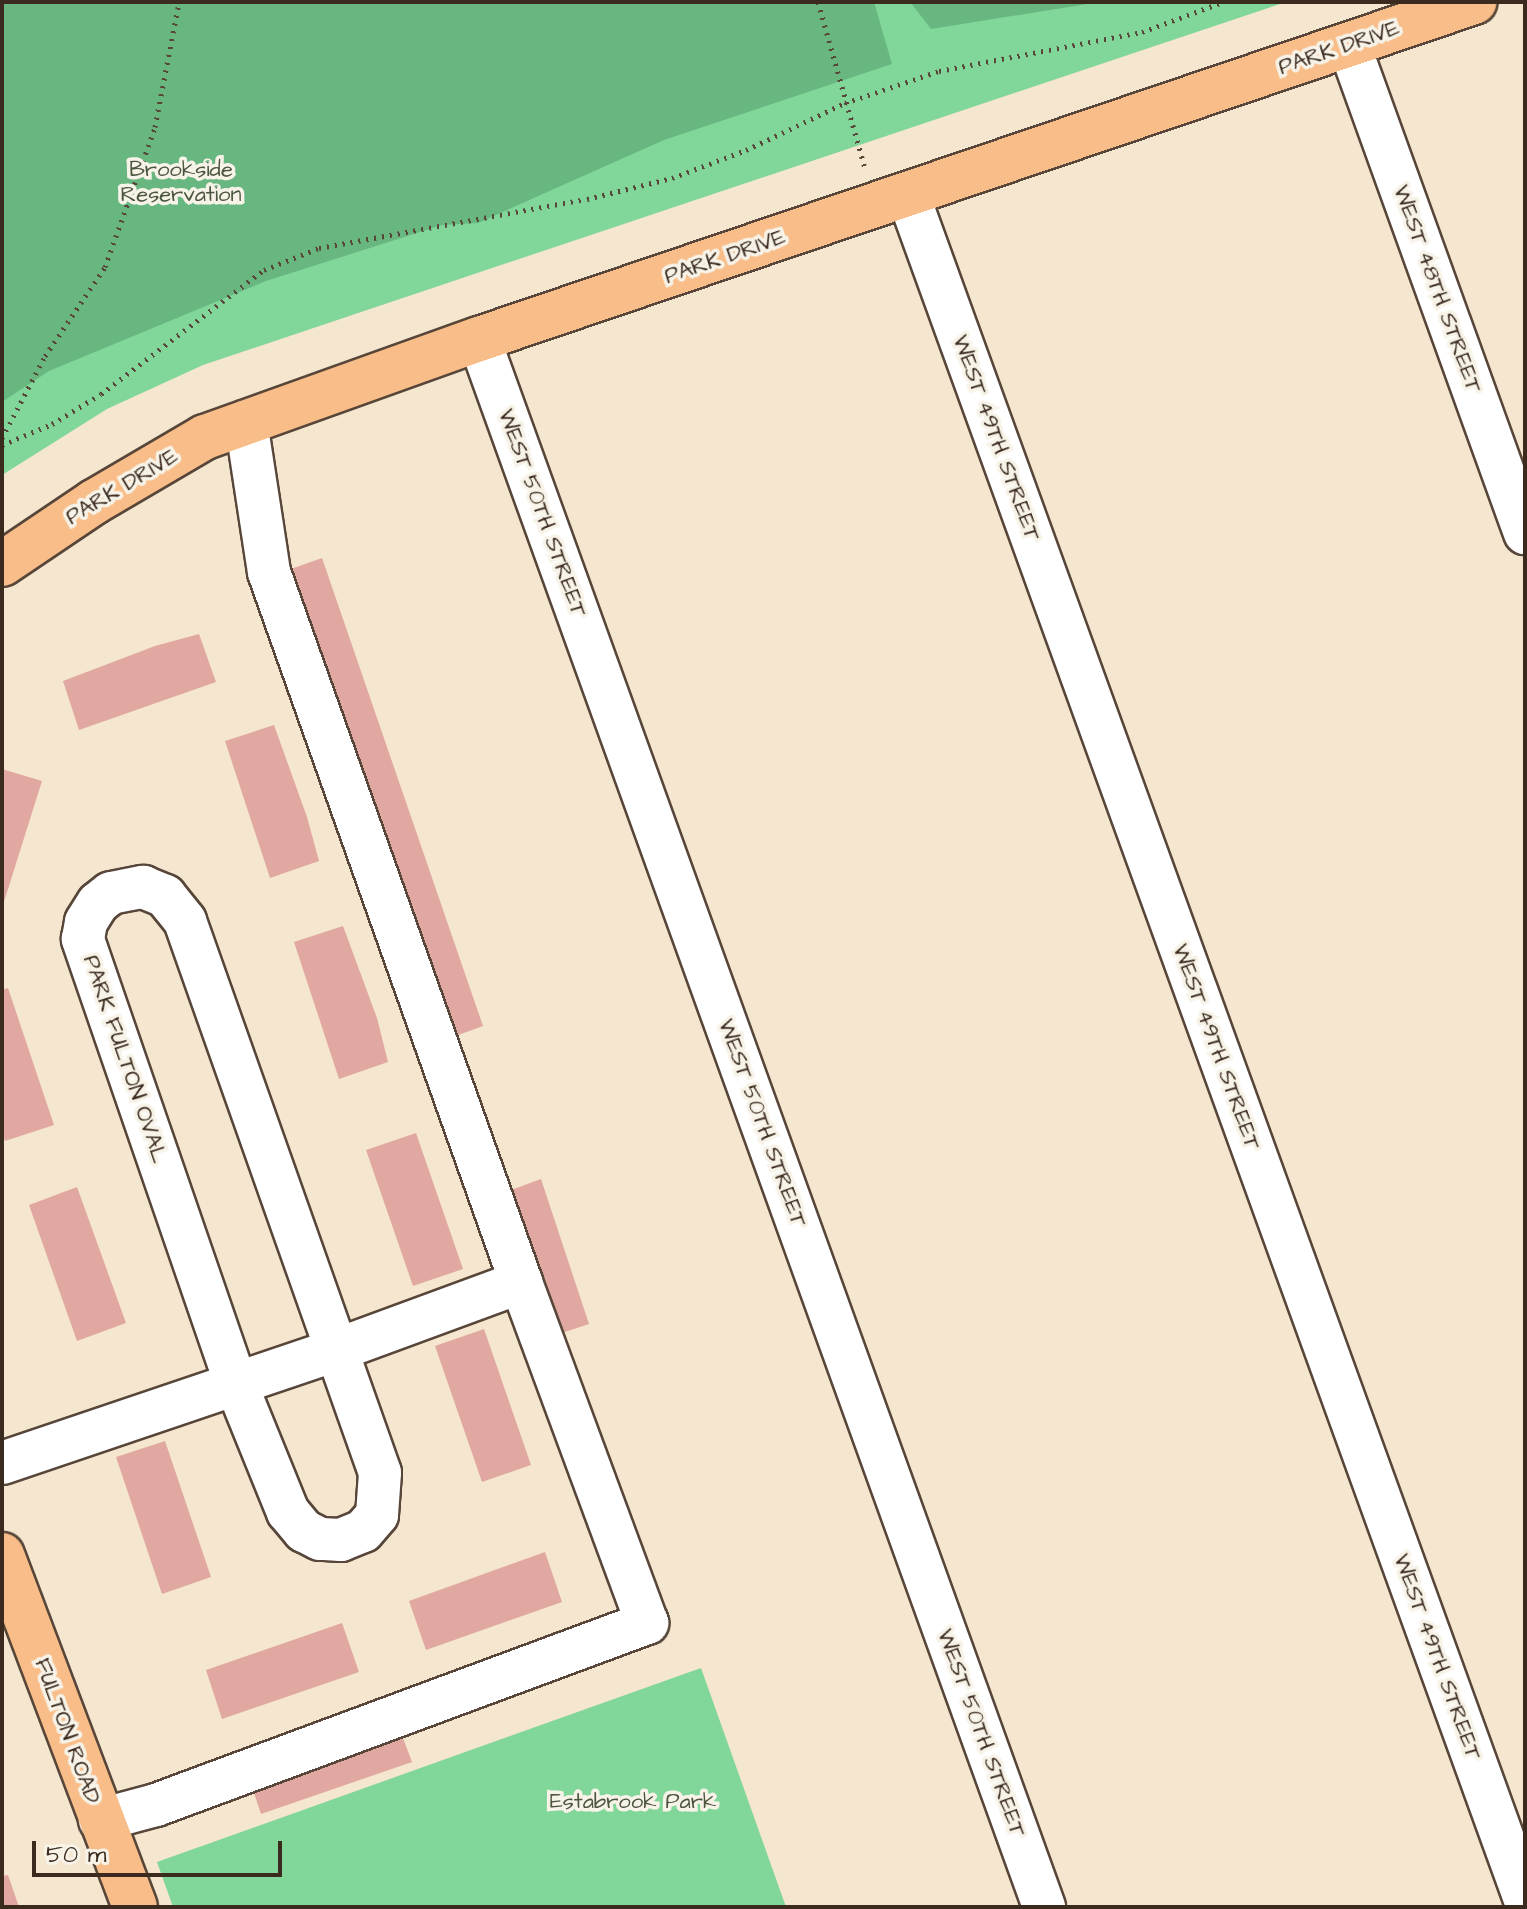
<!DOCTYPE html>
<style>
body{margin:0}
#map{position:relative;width:1527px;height:1909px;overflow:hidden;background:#f4e6cf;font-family:"Architects Daughter",sans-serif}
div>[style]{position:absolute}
.green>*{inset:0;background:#81d699}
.forest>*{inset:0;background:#68b781}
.building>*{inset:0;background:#e1a8a2}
.path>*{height:5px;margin-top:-2.5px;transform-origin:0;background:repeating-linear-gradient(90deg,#574639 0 2px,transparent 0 8px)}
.roads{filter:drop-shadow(2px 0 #574639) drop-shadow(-2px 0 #574639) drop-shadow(0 2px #574639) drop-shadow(0 -2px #574639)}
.minor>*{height:42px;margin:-21px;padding:0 21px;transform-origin:21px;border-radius:21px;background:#fff}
.major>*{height:44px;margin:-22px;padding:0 22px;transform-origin:22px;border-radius:22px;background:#f8bd88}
span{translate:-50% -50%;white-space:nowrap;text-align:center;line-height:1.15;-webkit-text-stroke:7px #f7f3e8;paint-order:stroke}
.street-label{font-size:22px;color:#3b2a1e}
.park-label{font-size:22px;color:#4c553d}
.frame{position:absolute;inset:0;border:4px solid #3b2a1e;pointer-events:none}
.scale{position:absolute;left:32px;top:1841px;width:250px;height:36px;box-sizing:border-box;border:4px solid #3b2a1e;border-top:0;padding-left:10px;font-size:24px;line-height:28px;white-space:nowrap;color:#3b2a1e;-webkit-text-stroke:6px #f7f3e8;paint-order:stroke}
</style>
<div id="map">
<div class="green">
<div style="clip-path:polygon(2px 2px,1286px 2px,203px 365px,107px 409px,2px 475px)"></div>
<div style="clip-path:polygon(701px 1668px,786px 1907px,173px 1907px,157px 1862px)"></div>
</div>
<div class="forest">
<div style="clip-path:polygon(2px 2px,874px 2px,892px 64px,664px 140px,478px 223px,442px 225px,266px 281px,49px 371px,2px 402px)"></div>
<div style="clip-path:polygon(910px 2px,1100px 2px,931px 29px)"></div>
</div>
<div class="building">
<div style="clip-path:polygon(322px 558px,483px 1026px,450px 1038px,288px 570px)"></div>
<div style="clip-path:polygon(199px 634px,216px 682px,79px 730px,63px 681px,155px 646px)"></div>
<div style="clip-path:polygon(274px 725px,307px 817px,319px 861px,270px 878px,225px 741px)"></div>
<div style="clip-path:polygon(2px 769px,42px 781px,3px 905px,2px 905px)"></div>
<div style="clip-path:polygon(343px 926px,377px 1018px,388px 1062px,339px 1079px,294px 942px)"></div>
<div style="clip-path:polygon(8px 988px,54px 1125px,5px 1141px,2px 1132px,2px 990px)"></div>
<div style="clip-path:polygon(416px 1133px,463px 1269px,413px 1286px,366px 1150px)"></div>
<div style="clip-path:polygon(541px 1179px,589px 1324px,559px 1334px,511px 1190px)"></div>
<div style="clip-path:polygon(77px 1187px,126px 1323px,77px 1341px,29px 1205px)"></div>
<div style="clip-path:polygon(484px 1329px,531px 1465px,482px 1482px,435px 1346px)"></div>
<div style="clip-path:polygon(165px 1441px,211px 1577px,162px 1594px,116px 1457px)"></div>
<div style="clip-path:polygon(545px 1552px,562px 1602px,426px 1650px,409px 1601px)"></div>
<div style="clip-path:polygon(342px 1623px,359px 1672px,222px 1719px,206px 1670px)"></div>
<div style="clip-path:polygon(401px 1733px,412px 1762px,261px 1814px,251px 1784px)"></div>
<div style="clip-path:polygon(8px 1875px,19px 1907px,2px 1907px,2px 1876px)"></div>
</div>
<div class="path">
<div style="left:818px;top:2px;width:173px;rotate:74.2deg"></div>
<div style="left:2px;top:438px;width:93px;rotate:-62.3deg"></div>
<div style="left:45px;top:356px;width:107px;rotate:-56deg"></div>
<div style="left:105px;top:267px;width:149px;rotate:-70.3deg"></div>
<div style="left:155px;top:127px;width:127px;rotate:-79.1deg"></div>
<div style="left:2px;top:445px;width:54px;rotate:-22.8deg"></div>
<div style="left:52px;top:424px;width:57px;rotate:-31.5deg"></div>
<div style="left:101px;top:394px;width:205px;rotate:-37.3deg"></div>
<div style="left:264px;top:270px;width:59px;rotate:-21.8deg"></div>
<div style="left:319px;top:248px;width:272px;rotate:-10.4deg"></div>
<div style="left:587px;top:199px;width:88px;rotate:-13.9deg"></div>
<div style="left:672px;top:178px;width:79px;rotate:-20.7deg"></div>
<div style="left:746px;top:150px;width:110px;rotate:-25.4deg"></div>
<div style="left:845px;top:103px;width:99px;rotate:-18.8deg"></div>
<div style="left:939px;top:71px;width:207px;rotate:-10.9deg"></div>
<div style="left:1142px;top:32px;width:86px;rotate:-20.3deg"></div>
</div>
<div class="roads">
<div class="minor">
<div style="left:1349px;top:45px;width:519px;rotate:70.17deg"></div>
<div style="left:908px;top:195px;width:1812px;rotate:70.1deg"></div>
<div style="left:479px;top:339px;width:1667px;rotate:70.18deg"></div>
<div style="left:143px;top:887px;width:24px;rotate:22deg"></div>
<div style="left:165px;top:896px;width:32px;rotate:51deg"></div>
<div style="left:185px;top:921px;width:585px;rotate:70.54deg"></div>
<div style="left:380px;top:1473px;width:42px;rotate:94.1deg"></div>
<div style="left:377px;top:1515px;width:21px;rotate:131deg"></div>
<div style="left:363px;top:1531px;width:24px;rotate:158deg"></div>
<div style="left:341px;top:1540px;width:21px;rotate:-177deg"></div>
<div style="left:320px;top:1539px;width:18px;rotate:-153deg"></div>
<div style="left:304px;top:1531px;width:25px;rotate:-130deg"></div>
<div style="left:288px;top:1512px;width:138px;rotate:-112.1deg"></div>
<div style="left:236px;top:1384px;width:471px;rotate:-109deg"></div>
<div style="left:83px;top:939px;width:17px;rotate:-80deg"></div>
<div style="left:86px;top:922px;width:22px;rotate:-58deg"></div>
<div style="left:98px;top:903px;width:16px;rotate:-38deg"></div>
<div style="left:111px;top:893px;width:33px;rotate:-11deg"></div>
<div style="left:2px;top:1463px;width:356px;rotate:-18.7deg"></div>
<div style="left:339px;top:1349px;width:194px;rotate:-20.2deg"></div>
<div style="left:100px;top:1820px;width:58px;rotate:-15deg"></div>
<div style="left:156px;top:1805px;width:524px;rotate:-20.34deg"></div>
<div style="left:647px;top:1623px;width:364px;rotate:-110.3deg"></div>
<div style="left:521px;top:1282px;width:753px;rotate:-109.54deg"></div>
<div style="left:269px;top:572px;width:152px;rotate:-98.7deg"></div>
</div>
<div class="major">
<div style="left:2px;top:564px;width:111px;rotate:-34deg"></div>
<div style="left:94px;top:502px;width:129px;rotate:-30.4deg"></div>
<div style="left:205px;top:437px;width:291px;rotate:-19.7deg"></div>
<div style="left:479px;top:339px;width:1051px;rotate:-18.71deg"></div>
<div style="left:2px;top:1555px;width:376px;rotate:69.3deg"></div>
</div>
</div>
<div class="street-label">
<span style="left:1339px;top:48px;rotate:-19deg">PARK DRIVE</span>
<span style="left:725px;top:257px;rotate:-19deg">PARK DRIVE</span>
<span style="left:1437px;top:289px;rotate:70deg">WEST 48TH STREET</span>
<span style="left:996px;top:438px;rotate:70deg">WEST 49TH STREET</span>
<span style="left:122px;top:487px;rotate:-31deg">PARK DRIVE</span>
<span style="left:542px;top:513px;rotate:70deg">WEST 50TH STREET</span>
<span style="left:1216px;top:1047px;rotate:70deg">WEST 49TH STREET</span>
<span style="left:125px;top:1059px;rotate:71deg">PARK FULTON OVAL</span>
<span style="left:762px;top:1123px;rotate:70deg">WEST 50TH STREET</span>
<span style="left:1437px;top:1657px;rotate:70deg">WEST 49TH STREET</span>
<span style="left:67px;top:1731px;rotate:70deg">FULTON ROAD</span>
<span style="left:981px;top:1733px;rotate:70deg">WEST 50TH STREET</span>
</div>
<div class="park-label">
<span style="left:181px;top:182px">Brookside<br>Reservation</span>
<span style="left:633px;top:1802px">Estabrook Park</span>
</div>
<div class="frame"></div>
<div class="scale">50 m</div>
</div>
